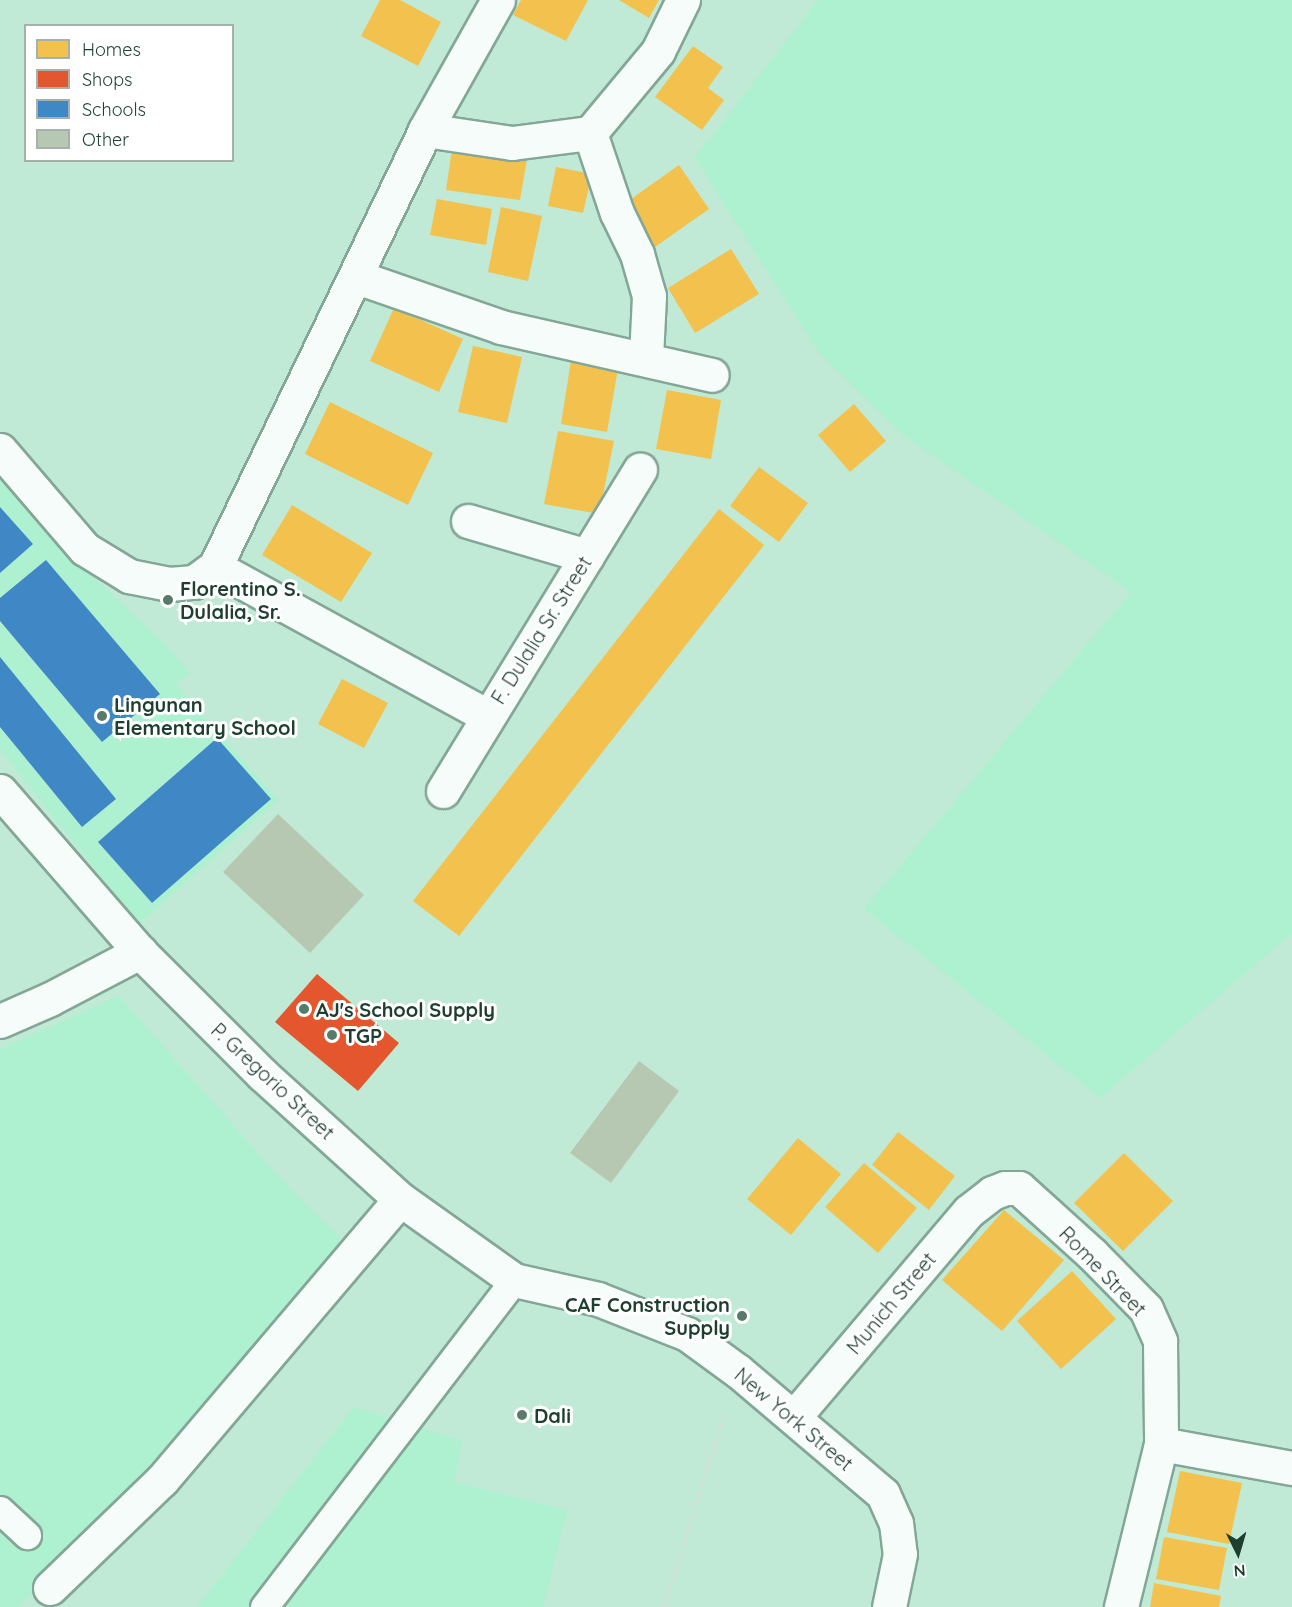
<!DOCTYPE html>
<style>
body{margin:0}
#map{position:relative;width:1292px;height:1607px;overflow:hidden;background:#c0ead6;font-family:Quicksand,sans-serif}
div>[style]{position:absolute}
.built>*{inset:0;background:#adf1d1}
.homes>*{inset:0;background:#f2c14e}
.shops>*{inset:0;background:#e4572e}
.schools>*{inset:0;background:#3f88c5}
.building>*{inset:0;background:#b7c8b2}
.path>*{height:4px;margin-top:-2px;transform-origin:0;background:repeating-linear-gradient(90deg,#d2e1d9 0 4.5px,transparent 0 9px)}
.roads{filter:drop-shadow(2px 0 #84a697) drop-shadow(-2px 0 #84a697) drop-shadow(0 2px #84a697) drop-shadow(0 -2px #84a697)}
.service>*{height:27px;margin:-13.5px;padding:0 13.5px;transform-origin:13.5px;border-radius:13.5px;background:#f6fcf9}
.minor>*{height:33px;margin:-16.5px;padding:0 16.5px;transform-origin:16.5px;border-radius:16.5px;background:#f6fcf9}
.tertiary>*{height:33px;margin:-16.5px;padding:0 16.5px;transform-origin:16.5px;border-radius:16.5px;background:#f6fcf9}
.dots>*{width:16px;height:16px;translate:-50% -50%;box-sizing:border-box;border:3px solid #fff;border-radius:50%}
span{translate:-50% -50%;white-space:nowrap;text-align:center;line-height:1.15;-webkit-text-stroke:6px #fff;paint-order:stroke}
.poi-label{font-size:20px;color:#1e3e30;font-weight:700}
.left{translate:0 -50%;text-align:left}
.right{translate:-100% -50%;text-align:right}
.street-label{font-size:20px;color:#1e3e30}
.legend{position:absolute;left:24px;top:24px;width:210px;height:138px;box-sizing:border-box;background:#fff;border:2px solid #a5b2ac;margin:0;padding:8px 10px;list-style:none;font-size:18px;color:#1e3e30}
.legend li{display:flex;align-items:center;gap:12px;height:30px}
.legend b{width:30px;border:2px solid #a5b2ac}
.north{position:absolute;left:1208px;top:1523px;width:60px;height:60px;-webkit-text-stroke:4px #fff;paint-order:stroke;rotate:175deg;font-size:16px;font-weight:700;line-height:24px;text-align:center;color:#1e3e30}
.north::after{content:'';display:block;margin:auto;width:21px;height:27px;background:#1e3e30;clip-path:polygon(50% 0,100% 100%,50% 72%,0 100%)}
</style>
<div id="map">
<div class="built">
<div style="clip-path:polygon(818px 0,1292px 0,1292px 933px,1100px 1098px,864px 909px,1131px 592px,904px 436px,819px 353px,695px 158px)"></div>
<div style="clip-path:polygon(0 478px,62px 548px,164px 643px,190px 674px,175px 683px,278px 800px,139px 924px,0 750px)"></div>
<div style="clip-path:polygon(119px 996px,287px 1186px,343px 1241px,164px 1468px,18px 1607px,0 1607px,0 1049px)"></div>
<div style="clip-path:polygon(354px 1407px,462px 1441px,454px 1482px,567px 1510px,543px 1607px,197px 1607px)"></div>
</div>
<div class="homes">
<div style="clip-path:polygon(380px 0,400px 0,441px 22px,418px 66px,361px 36px)"></div>
<div style="clip-path:polygon(521px 0,588px 0,566px 41px,513px 15px)"></div>
<div style="clip-path:polygon(619px 0,659px 0,649px 18px)"></div>
<div style="clip-path:polygon(693px 46px,723px 67px,708px 88px,724px 100px,702px 130px,655px 97px)"></div>
<div style="clip-path:polygon(452px 149px,527px 159px,520px 200px,446px 190px)"></div>
<div style="clip-path:polygon(679px 165px,709px 209px,655px 247px,624px 204px)"></div>
<div style="clip-path:polygon(556px 167px,592px 174px,583px 213px,548px 206px)"></div>
<div style="clip-path:polygon(437px 199px,492px 209px,486px 245px,430px 235px)"></div>
<div style="clip-path:polygon(501px 207px,542px 216px,528px 281px,488px 272px)"></div>
<div style="clip-path:polygon(731px 249px,759px 294px,695px 333px,668px 288px)"></div>
<div style="clip-path:polygon(394px 308px,463px 339px,439px 392px,370px 361px)"></div>
<div style="clip-path:polygon(473px 346px,522px 357px,507px 423px,458px 412px)"></div>
<div style="clip-path:polygon(571px 360px,618px 369px,607px 432px,561px 424px)"></div>
<div style="clip-path:polygon(667px 390px,721px 400px,711px 459px,656px 449px)"></div>
<div style="clip-path:polygon(330px 402px,433px 453px,408px 505px,305px 454px)"></div>
<div style="clip-path:polygon(854px 404px,886px 441px,850px 472px,818px 435px)"></div>
<div style="clip-path:polygon(558px 431px,614px 441px,599px 514px,544px 504px)"></div>
<div style="clip-path:polygon(759px 467px,808px 503px,779px 542px,730px 506px)"></div>
<div style="clip-path:polygon(292px 505px,372px 553px,341px 602px,262px 555px)"></div>
<div style="clip-path:polygon(719px 509px,764px 545px,459px 936px,413px 901px)"></div>
<div style="clip-path:polygon(342px 679px,388px 703px,364px 748px,318px 724px)"></div>
<div style="clip-path:polygon(898px 1132px,955px 1176px,929px 1210px,872px 1165px)"></div>
<div style="clip-path:polygon(798px 1138px,841px 1174px,791px 1235px,747px 1199px)"></div>
<div style="clip-path:polygon(1124px 1153px,1173px 1201px,1123px 1251px,1074px 1203px)"></div>
<div style="clip-path:polygon(864px 1163px,917px 1208px,878px 1253px,825px 1207px)"></div>
<div style="clip-path:polygon(1004px 1210px,1064px 1260px,1002px 1331px,942px 1280px)"></div>
<div style="clip-path:polygon(1072px 1271px,1116px 1319px,1061px 1369px,1017px 1321px)"></div>
<div style="clip-path:polygon(1180px 1471px,1242px 1483px,1229px 1544px,1167px 1532px)"></div>
<div style="clip-path:polygon(1164px 1537px,1227px 1548px,1219px 1590px,1156px 1579px)"></div>
<div style="clip-path:polygon(1154px 1583px,1221px 1596px,1219px 1607px,1150px 1607px)"></div>
</div>
<div class="shops">
<div style="clip-path:polygon(317px 974px,399px 1043px,358px 1091px,275px 1022px)"></div>
</div>
<div class="schools">
<div style="clip-path:polygon(0 507px,33px 544px,0 573px)"></div>
<div style="clip-path:polygon(46px 560px,160px 694px,102px 742px,0 621px,0 598px)"></div>
<div style="clip-path:polygon(0 657px,116px 799px,82px 827px,0 727px)"></div>
<div style="clip-path:polygon(217px 738px,271px 799px,152px 903px,98px 842px)"></div>
</div>
<div class="building">
<div style="clip-path:polygon(278px 814px,364px 895px,310px 953px,223px 872px)"></div>
<div style="clip-path:polygon(639px 1061px,679px 1091px,611px 1183px,570px 1153px)"></div>
</div>
<div class="path">
<div style="left:664px;top:1607px;width:201px;rotate:-72.6deg"></div>
</div>
<div class="roads">
<div class="service">
<div style="left:0;top:1510px;width:37px;rotate:43deg"></div>
<div style="left:264px;top:1607px;width:412px;rotate:-52.6deg"></div>
</div>
<div class="minor">
<div style="left:425px;top:130px;width:88px;rotate:8.5deg"></div>
<div style="left:512px;top:143px;width:79px;rotate:-7.3deg"></div>
<div style="left:590px;top:133px;width:107px;rotate:-50.3deg"></div>
<div style="left:658px;top:51px;width:57px;rotate:-63.9deg"></div>
<div style="left:590px;top:133px;width:84px;rotate:71.4deg"></div>
<div style="left:617px;top:213px;width:46px;rotate:64deg"></div>
<div style="left:637px;top:254px;width:44px;rotate:74.1deg"></div>
<div style="left:649px;top:296px;width:62px;rotate:92.8deg"></div>
<div style="left:357px;top:277px;width:152px;rotate:19.1deg"></div>
<div style="left:501px;top:327px;width:216px;rotate:12.8deg"></div>
<div style="left:0;top:450px;width:130px;rotate:49.4deg"></div>
<div style="left:85px;top:549px;width:52px;rotate:31.5deg"></div>
<div style="left:129px;top:576px;width:41px;rotate:11.3deg"></div>
<div style="left:169px;top:584px;width:25px;rotate:-5deg"></div>
<div style="left:194px;top:582px;width:26px;rotate:-36deg"></div>
<div style="left:215px;top:567px;width:485px;rotate:-64.3deg"></div>
<div style="left:425px;top:130px;width:149px;rotate:-60.7deg"></div>
<div style="left:468px;top:521px;width:124px;rotate:16.4deg"></div>
<div style="left:215px;top:567px;width:310px;rotate:28.7deg"></div>
<div style="left:443px;top:791px;width:377px;rotate:-58.5deg"></div>
<div style="left:0;top:1021px;width:55px;rotate:-23.7deg"></div>
<div style="left:50px;top:999px;width:102px;rotate:-27.6deg"></div>
<div style="left:794px;top:1417px;width:270px;rotate:-49.7deg"></div>
<div style="left:969px;top:1211px;width:29px;rotate:-38deg"></div>
<div style="left:992px;top:1193px;width:14px;rotate:-21deg"></div>
<div style="left:1005px;top:1188px;width:14px"></div>
<div style="left:1019px;top:1188px;width:98px;rotate:42.1deg"></div>
<div style="left:1092px;top:1254px;width:77px;rotate:45.5deg"></div>
<div style="left:1146px;top:1309px;width:35px;rotate:66deg"></div>
<div style="left:1160px;top:1341px;width:103px;rotate:89.4deg"></div>
<div style="left:1161px;top:1444px;width:168px;rotate:103.8deg"></div>
<div style="left:1161px;top:1444px;width:133px;rotate:10.4deg"></div>
<div style="left:50px;top:1588px;width:156px;rotate:-44deg"></div>
<div style="left:162px;top:1480px;width:368px;rotate:-49.7deg"></div>
</div>
<div class="tertiary">
<div style="left:0;top:791px;width:213px;rotate:49deg"></div>
<div style="left:140px;top:952px;width:173px;rotate:45deg"></div>
<div style="left:262px;top:1074px;width:186px;rotate:42.2deg"></div>
<div style="left:400px;top:1199px;width:140px;rotate:35.4deg"></div>
<div style="left:514px;top:1280px;width:86px;rotate:12.7deg"></div>
<div style="left:598px;top:1299px;width:96px;rotate:21.5deg"></div>
<div style="left:687px;top:1334px;width:63px;rotate:36deg"></div>
<div style="left:738px;top:1371px;width:190px;rotate:40.3deg"></div>
<div style="left:883px;top:1494px;width:32px;rotate:66deg"></div>
<div style="left:896px;top:1523px;width:31px;rotate:83deg"></div>
<div style="left:900px;top:1554px;width:54px;rotate:101.7deg"></div>
</div>
</div>
<div class="dots">
<div style="left:168px;top:600px;background:#577a6a"></div>
<div style="left:102px;top:716px;background:#577a6a"></div>
<div style="left:304px;top:1009px;background:#577a6a"></div>
<div style="left:332px;top:1035px;background:#577a6a"></div>
<div style="left:742px;top:1316px;background:#577a6a"></div>
<div style="left:522px;top:1415px;background:#577a6a"></div>
</div>
<div class="poi-label">
<span class="left" style="left:180px;top:600px">Florentino S.<br>Dulalia, Sr.</span>
<span class="left" style="left:114px;top:716px">Lingunan<br>Elementary School</span>
<span class="left" style="left:316px;top:1009px">AJ's School Supply</span>
<span class="left" style="left:344px;top:1035px">TGP</span>
<span class="right" style="left:730px;top:1316px">CAF Construction<br>Supply</span>
<span class="left" style="left:534px;top:1415px">Dali</span>
</div>
<div class="street-label">
<span style="left:541px;top:630px;rotate:-58deg">F. Dulalia Sr. Street</span>
<span style="left:273px;top:1081px;rotate:43deg">P. Gregorio Street</span>
<span style="left:1103px;top:1271px;rotate:46deg">Rome Street</span>
<span style="left:891px;top:1303px;rotate:-50deg">Munich Street</span>
<span style="left:794px;top:1419px;rotate:40deg">New York Street</span>
</div>
<ul class="legend">
<li><b style="height:16px;background:#f2c14e"></b>Homes</li>
<li><b style="height:16px;background:#e4572e"></b>Shops</li>
<li><b style="height:16px;background:#3f88c5"></b>Schools</li>
<li><b style="height:16px;background:#b7c8b2"></b>Other</li>
</ul>
<div class="north">N</div>
</div>
